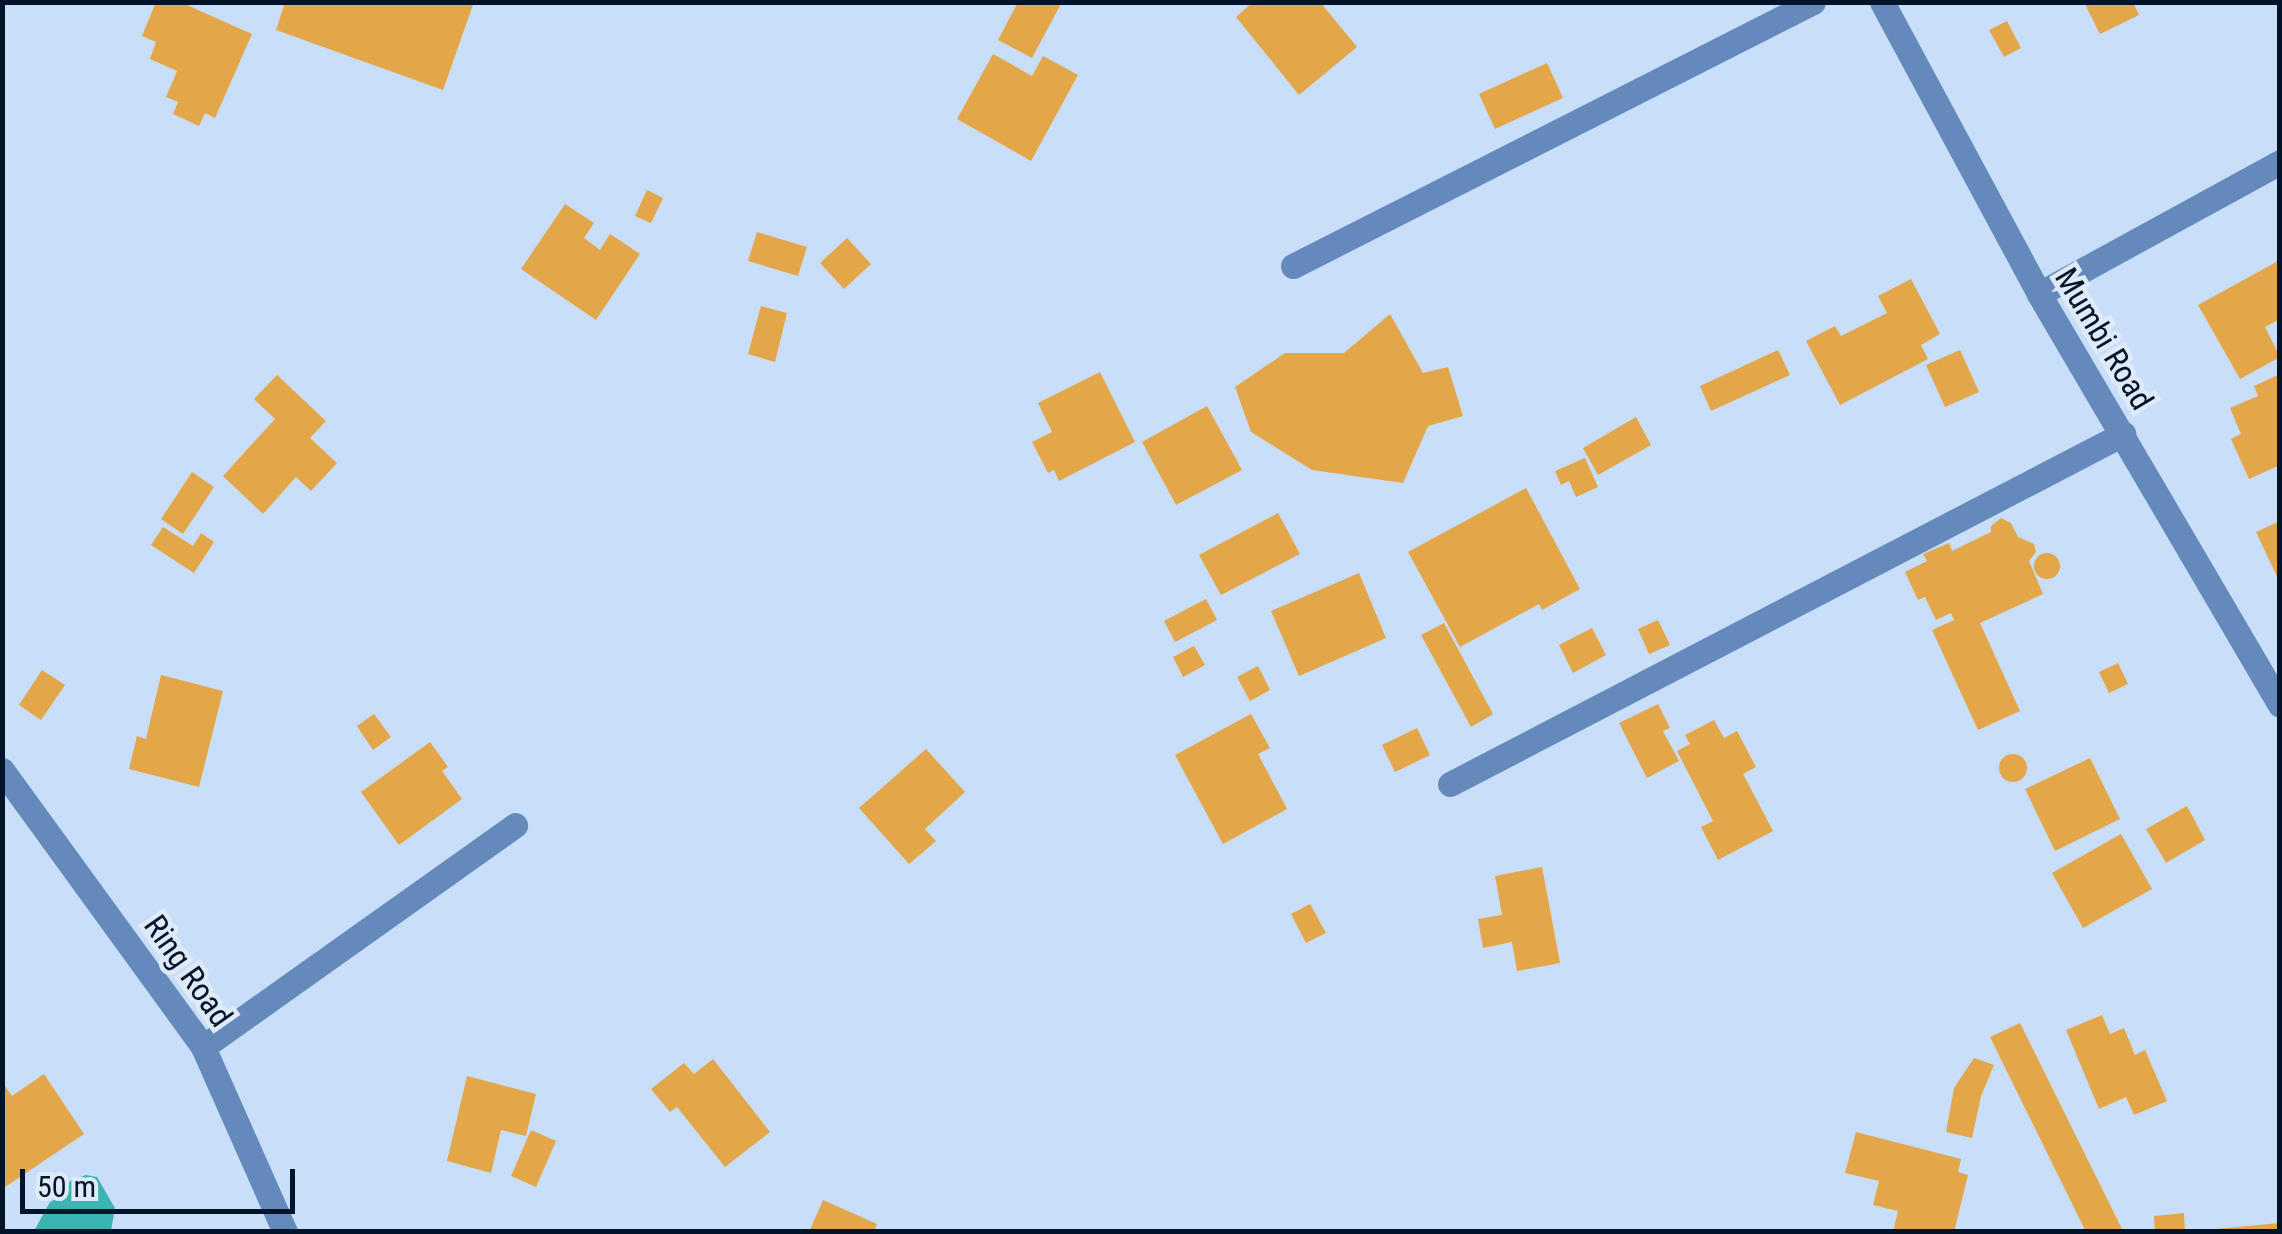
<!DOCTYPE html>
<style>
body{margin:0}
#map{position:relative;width:2282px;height:1234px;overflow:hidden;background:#c9def8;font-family:"Roboto Condensed",sans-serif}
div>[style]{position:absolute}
.water>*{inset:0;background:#3bb4b4}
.building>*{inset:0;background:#e3a649}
.round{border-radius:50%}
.minor>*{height:25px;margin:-12.5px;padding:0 12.5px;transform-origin:12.5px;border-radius:12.5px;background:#648abb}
span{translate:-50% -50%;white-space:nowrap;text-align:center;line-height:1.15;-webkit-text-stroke:9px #dfeaf7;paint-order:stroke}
.street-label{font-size:32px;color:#02132a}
.frame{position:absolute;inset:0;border:5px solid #02132a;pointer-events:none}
.scale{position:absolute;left:20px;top:1169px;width:275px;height:45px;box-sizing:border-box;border:5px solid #02132a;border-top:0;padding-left:12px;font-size:30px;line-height:35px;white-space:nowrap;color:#02132a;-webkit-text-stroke:8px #dfeaf7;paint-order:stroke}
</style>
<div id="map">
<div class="water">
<div style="clip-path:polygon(86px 1175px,97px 1177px,115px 1208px,111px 1231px,34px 1231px,50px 1202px,62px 1196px,70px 1181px)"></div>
</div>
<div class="building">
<div style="clip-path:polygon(156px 2px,180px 2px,252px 34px,215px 118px,205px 113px,199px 126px,173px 114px,178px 102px,166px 97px,177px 71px,150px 59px,156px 42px,142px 36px)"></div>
<div style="clip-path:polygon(285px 2px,474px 2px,443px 90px,276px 30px)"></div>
<div style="clip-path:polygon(1018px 2px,1062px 2px,1032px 58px,998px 40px)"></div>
<div style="clip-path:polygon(1253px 2px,1320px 2px,1357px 47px,1299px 95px,1236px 17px)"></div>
<div style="clip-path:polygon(2084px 2px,2133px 2px,2139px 15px,2100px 34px)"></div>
<div style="clip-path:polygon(2007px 21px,2021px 48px,2004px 57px,1989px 30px)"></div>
<div style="clip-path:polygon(993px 54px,1032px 76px,1043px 56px,1078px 75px,1031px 161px,957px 119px)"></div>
<div style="clip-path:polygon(1547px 63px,1563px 98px,1495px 129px,1479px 94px)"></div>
<div style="clip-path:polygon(647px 190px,663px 198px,651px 223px,635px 216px)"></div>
<div style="clip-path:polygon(565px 204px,594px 223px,584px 238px,600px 250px,610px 234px,640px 254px,596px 320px,521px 269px)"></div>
<div style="clip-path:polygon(757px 232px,807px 247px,798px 276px,748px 261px)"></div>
<div style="clip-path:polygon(847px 238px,871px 264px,844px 289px,820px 263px)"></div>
<div style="clip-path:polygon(2280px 260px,2280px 319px,2265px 327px,2280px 357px,2240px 379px,2198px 305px)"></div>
<div style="clip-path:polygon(1911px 279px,1940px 334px,1921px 345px,1928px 359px,1840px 405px,1806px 341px,1835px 326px,1841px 336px,1887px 313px,1878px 296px)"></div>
<div style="clip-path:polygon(761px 306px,787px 313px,775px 362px,748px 354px)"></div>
<div style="clip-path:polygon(1390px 314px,1423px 373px,1448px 367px,1463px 416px,1428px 426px,1403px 483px,1312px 470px,1251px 432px,1235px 387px,1285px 353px,1344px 353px)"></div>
<div style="clip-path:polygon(1778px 350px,1790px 375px,1711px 411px,1700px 386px)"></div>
<div style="clip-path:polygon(1960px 350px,1979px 392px,1945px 407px,1926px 365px)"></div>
<div style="clip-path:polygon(1100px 372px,1135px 442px,1059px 481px,1054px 470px,1048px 473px,1032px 442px,1052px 432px,1038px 403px)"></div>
<div style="clip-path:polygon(2280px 374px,2280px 465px,2249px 479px,2231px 439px,2241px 434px,2230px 408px,2258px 396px,2254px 386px)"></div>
<div style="clip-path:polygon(277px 375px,326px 421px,310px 438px,337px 463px,311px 491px,296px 477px,263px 514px,223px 476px,275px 419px,254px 399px)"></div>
<div style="clip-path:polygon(1207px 406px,1242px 470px,1176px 505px,1142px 442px)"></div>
<div style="clip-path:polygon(1636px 417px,1651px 445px,1598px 475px,1583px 448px)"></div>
<div style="clip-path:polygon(1585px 458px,1598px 487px,1576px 497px,1569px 481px,1561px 485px,1555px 471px)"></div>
<div style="clip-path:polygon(192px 472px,214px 487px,183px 534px,161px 519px)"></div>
<div style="clip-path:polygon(1526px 488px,1580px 589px,1542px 610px,1539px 604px,1460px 647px,1408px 552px)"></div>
<div style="clip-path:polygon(1278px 513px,1300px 554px,1221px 595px,1199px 555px)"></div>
<div style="clip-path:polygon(2001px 518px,2011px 523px,2018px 537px,2034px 544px,2036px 552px,2029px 561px,2043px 594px,1980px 623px,2020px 711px,1978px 730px,1932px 630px,1954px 620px,1951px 613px,1936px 620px,1925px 597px,1918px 600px,1905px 572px,1927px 561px,1923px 554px,1949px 543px,1952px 551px,1991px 532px,1991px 526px)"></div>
<div style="clip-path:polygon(2280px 521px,2280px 583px,2256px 532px)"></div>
<div style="clip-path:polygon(163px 527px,193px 546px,201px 533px,214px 542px,194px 573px,151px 545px)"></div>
<div class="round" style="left:2034px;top:553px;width:26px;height:26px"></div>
<div style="clip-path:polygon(1359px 573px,1386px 638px,1299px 676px,1271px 611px)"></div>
<div style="clip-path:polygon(1206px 599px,1217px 620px,1175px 642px,1164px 621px)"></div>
<div style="clip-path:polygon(1658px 620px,1670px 645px,1649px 654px,1638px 629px)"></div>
<div style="clip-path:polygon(1444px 623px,1493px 714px,1471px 727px,1421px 635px)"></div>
<div style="clip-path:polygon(1592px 628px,1606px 655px,1573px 673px,1559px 645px)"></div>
<div style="clip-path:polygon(1194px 646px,1205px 665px,1183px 677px,1173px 657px)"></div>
<div style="clip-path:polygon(2118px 663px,2128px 684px,2109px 693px,2099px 672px)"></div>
<div style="clip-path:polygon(1258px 666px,1270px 690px,1250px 701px,1237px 677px)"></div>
<div style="clip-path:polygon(42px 670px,65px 685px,41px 720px,19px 705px)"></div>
<div style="clip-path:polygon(161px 675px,223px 691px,199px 787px,129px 769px,137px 736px,146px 739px)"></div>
<div style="clip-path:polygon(1658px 704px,1670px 728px,1663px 731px,1679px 761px,1647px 778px,1619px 723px)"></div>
<div style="clip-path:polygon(374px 714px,391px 737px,373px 750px,357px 726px)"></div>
<div style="clip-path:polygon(1251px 714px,1270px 748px,1258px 754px,1287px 809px,1223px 844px,1175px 755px)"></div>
<div style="clip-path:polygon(1714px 720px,1724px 738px,1737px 731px,1756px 767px,1743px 774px,1773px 831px,1718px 860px,1701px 827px,1713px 821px,1677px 751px,1690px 744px,1685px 735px)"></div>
<div style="clip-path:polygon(1417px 728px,1430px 755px,1395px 772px,1382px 745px)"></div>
<div style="clip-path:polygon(430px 742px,448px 767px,442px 771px,462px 799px,399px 845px,361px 792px)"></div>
<div style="clip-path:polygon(926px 749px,965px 792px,925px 829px,936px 841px,909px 864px,859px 808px)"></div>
<div class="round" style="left:1999px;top:754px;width:28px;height:28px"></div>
<div style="clip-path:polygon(2090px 758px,2120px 819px,2055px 851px,2025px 789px)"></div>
<div style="clip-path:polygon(2187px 806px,2205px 840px,2166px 863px,2146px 829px)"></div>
<div style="clip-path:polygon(2121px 834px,2152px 889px,2083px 928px,2052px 873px)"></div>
<div style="clip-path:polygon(1542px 867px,1560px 963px,1517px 971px,1512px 942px,1483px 948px,1478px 919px,1502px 915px,1495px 876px)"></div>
<div style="clip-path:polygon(1310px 904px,1326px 933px,1306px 943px,1291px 914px)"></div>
<div style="clip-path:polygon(2102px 1015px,2110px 1034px,2124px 1028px,2135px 1055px,2145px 1050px,2167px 1101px,2134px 1115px,2126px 1097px,2099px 1109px,2066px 1030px)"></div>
<div style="clip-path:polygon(2020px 1023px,2122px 1229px,2117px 1232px,2086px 1232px,1990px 1037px)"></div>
<div style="clip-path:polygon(1974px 1058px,1994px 1065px,1981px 1096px,1972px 1138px,1946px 1132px,1954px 1088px)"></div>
<div style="clip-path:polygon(713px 1059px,770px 1132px,725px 1167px,677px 1107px,670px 1112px,651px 1089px,684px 1063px,694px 1074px)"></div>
<div style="clip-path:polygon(44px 1074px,84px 1134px,2px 1189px,2px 1082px,12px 1096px)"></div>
<div style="clip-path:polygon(467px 1076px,536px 1094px,526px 1136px,501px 1130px,491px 1173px,447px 1161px)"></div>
<div style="clip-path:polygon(531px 1130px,556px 1141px,536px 1187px,511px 1176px)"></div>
<div style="clip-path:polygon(1856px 1132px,1961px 1159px,1958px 1172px,1968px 1175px,1954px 1232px,1893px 1232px,1898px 1211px,1873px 1205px,1879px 1181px,1845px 1173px)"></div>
<div style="clip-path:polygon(823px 1200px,877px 1224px,874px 1232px,809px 1232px)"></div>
<div style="clip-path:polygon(2184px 1213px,2185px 1232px,2155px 1232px,2154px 1216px)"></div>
<div style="clip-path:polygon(2280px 1223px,2280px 1232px,2216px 1232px,2216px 1229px)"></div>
</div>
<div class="minor">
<div style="left:1882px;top:2px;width:332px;rotate:61.7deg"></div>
<div style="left:2039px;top:294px;width:476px;rotate:59.6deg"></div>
<div style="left:1293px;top:266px;width:583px;rotate:-26.92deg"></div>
<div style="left:2039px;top:294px;width:275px;rotate:-28.7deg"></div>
<div style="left:2px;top:770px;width:342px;rotate:54deg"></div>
<div style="left:203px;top:1047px;width:202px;rotate:66.1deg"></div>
<div style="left:1450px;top:784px;width:759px;rotate:-27.48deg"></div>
<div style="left:203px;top:1047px;width:383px;rotate:-35.4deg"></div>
</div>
<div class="street-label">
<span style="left:2104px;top:339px;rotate:59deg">Mumbi Road</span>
<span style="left:188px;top:971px;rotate:55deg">Ring Road</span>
</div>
<div class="frame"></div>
<div class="scale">50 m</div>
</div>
